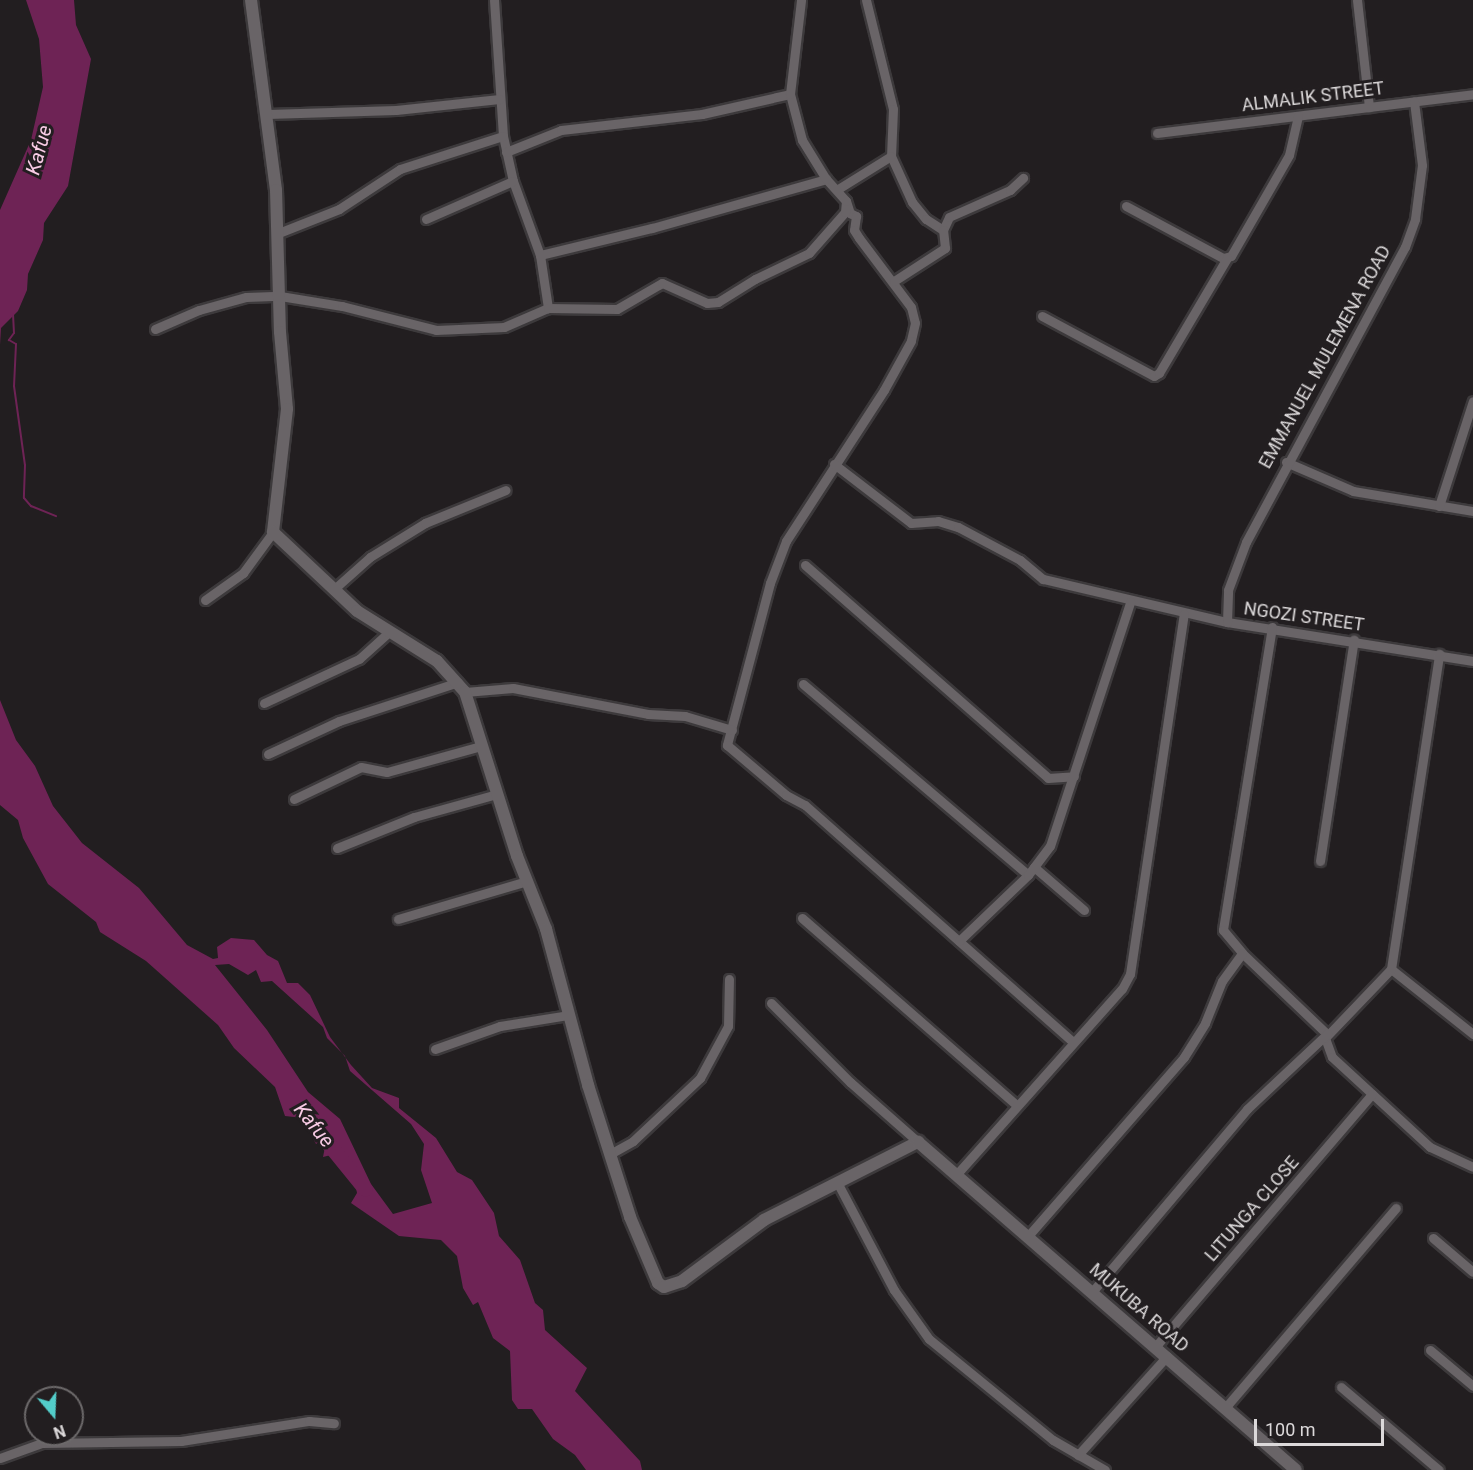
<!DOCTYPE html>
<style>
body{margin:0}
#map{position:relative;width:1473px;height:1470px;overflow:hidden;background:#221e20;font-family:Roboto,sans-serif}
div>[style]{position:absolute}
.water>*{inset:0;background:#6e2355}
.stream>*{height:2px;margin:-1px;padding:0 1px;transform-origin:1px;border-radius:1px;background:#6e2355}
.river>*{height:15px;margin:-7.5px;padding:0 7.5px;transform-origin:7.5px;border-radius:7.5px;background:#6e2355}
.roads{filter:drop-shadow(2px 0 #3d3a3c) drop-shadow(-2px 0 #3d3a3c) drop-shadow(0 2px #3d3a3c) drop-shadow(0 -2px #3d3a3c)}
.minor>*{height:9px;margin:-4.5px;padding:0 4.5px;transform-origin:4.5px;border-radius:4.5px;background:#696467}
.tertiary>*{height:12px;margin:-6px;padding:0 6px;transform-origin:6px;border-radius:6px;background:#696467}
span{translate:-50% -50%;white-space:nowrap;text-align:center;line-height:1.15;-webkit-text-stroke:6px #221e20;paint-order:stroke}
.street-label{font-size:18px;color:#dcd9da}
.water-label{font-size:20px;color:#f8cbe5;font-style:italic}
.north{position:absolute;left:24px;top:1386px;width:60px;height:60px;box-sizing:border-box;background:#221e20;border:2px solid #6c696a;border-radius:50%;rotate:161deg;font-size:16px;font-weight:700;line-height:24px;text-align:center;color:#dcd9da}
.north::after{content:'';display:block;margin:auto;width:21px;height:27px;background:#53cdca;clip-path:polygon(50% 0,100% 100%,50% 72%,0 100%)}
.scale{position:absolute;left:1254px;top:1419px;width:130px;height:27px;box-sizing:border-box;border:3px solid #dcd9da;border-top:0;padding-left:8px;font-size:18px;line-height:21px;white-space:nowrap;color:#dcd9da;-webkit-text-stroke:4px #221e20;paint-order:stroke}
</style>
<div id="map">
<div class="water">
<div style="clip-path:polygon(26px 0,74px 0,76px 25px,91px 59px,68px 186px,44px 223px,43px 240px,28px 274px,27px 290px,18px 311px,1px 328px,0 345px,0 210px,31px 140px,43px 87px,39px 39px)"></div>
<div style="clip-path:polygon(evenodd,0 700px,16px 740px,35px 766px,53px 806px,82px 843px,139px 888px,187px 945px,213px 959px,218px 958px,217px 947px,231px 938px,254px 940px,267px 955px,278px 961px,287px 983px,298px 983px,310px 995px,330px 1037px,351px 1065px,372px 1088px,399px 1098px,399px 1108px,436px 1138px,457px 1172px,472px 1180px,494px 1213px,499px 1236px,520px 1260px,535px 1303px,543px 1310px,545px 1330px,587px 1368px,575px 1391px,640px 1461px,642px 1470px,586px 1470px,575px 1455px,553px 1439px,532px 1409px,518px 1409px,512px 1400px,510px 1351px,493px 1338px,478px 1302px,473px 1305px,463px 1288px,457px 1256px,441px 1240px,399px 1236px,351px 1203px,357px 1193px,352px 1167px,335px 1154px,323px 1157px,325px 1147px,319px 1142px,316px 1144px,303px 1118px,285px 1116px,275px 1087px,234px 1048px,218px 1025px,146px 961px,100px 932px,96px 922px,48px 884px,23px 838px,18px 820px,0 805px,0 700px,229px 964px,248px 975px,256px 970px,261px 982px,272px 981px,323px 1027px,327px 1038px,345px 1056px,350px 1071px,411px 1124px,424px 1144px,421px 1170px,432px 1203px,393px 1214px,371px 1184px,340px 1119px,308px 1092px,267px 1030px,215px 965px,229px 964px)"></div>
</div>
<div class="stream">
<div style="left:13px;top:314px;width:19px;rotate:87deg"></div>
<div style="left:14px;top:333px;width:9px;rotate:126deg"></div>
<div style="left:9px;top:340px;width:8px;rotate:30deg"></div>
<div style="left:16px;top:344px;width:42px;rotate:92.7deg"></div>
<div style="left:14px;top:386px;width:80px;rotate:82.1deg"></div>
<div style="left:25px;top:465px;width:33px;rotate:92deg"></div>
<div style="left:24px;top:498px;width:11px;rotate:49deg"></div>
<div style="left:31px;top:506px;width:27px;rotate:22deg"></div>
</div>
<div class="river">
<div style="left:327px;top:1142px;width:60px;rotate:51deg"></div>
</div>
<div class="roads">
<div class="minor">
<div style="left:494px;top:0;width:136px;rotate:86.2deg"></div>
<div style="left:503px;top:136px;width:46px;rotate:77.5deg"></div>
<div style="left:513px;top:181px;width:79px;rotate:70deg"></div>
<div style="left:540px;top:255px;width:54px;rotate:81.4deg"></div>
<div style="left:866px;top:0;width:112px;rotate:76.1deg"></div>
<div style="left:893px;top:109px;width:47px;rotate:92.4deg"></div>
<div style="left:891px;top:156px;width:51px;rotate:65.5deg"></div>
<div style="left:912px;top:202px;width:22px;rotate:51deg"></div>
<div style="left:926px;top:219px;width:20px;rotate:33deg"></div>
<div style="left:943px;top:230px;width:14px;rotate:-65deg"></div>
<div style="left:949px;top:217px;width:67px;rotate:-23.9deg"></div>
<div style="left:1010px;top:190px;width:18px;rotate:-43deg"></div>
<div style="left:1357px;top:0;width:108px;rotate:83.6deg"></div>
<div style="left:268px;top:114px;width:128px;rotate:-1.8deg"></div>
<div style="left:396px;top:110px;width:104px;rotate:-6.1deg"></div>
<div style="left:1157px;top:133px;width:318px;rotate:-7deg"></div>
<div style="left:506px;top:152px;width:59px;rotate:-21.8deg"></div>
<div style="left:561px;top:130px;width:142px;rotate:-6.5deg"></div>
<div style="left:702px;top:114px;width:90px;rotate:-12.8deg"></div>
<div style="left:838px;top:189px;width:62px;rotate:-31.9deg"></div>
<div style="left:846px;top:201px;width:13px;rotate:72deg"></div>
<div style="left:850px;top:213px;width:7px;rotate:27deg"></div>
<div style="left:856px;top:216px;width:14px;rotate:98deg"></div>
<div style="left:854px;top:230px;width:9px;rotate:58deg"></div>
<div style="left:859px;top:238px;width:86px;rotate:53deg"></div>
<div style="left:911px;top:307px;width:16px;rotate:76deg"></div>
<div style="left:915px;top:323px;width:18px;rotate:103deg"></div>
<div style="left:911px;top:341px;width:56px;rotate:118.9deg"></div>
<div style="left:884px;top:390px;width:180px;rotate:123deg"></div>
<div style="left:786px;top:541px;width:45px;rotate:110.9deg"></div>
<div style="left:770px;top:583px;width:168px;rotate:104.9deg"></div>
<div style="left:727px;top:745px;width:77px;rotate:40.3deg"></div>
<div style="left:786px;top:795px;width:21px;rotate:28deg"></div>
<div style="left:805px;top:805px;width:358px;rotate:41.5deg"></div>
<div style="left:1126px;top:206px;width:110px;rotate:28.2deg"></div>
<div style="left:1223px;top:258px;width:8px;rotate:-14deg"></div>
<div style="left:1231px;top:256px;width:116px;rotate:-60.1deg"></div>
<div style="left:1289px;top:155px;width:40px;rotate:-77deg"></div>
<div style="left:426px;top:219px;width:95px;rotate:-23.6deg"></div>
<div style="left:276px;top:234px;width:68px;rotate:-21.6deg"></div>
<div style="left:339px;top:209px;width:73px;rotate:-33.3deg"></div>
<div style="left:400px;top:169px;width:108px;rotate:-17.8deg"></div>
<div style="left:540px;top:255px;width:115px;rotate:-13.6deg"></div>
<div style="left:652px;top:228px;width:181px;rotate:-15.7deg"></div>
<div style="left:894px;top:281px;width:61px;rotate:-32.9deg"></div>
<div style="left:945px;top:248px;width:18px;rotate:-96deg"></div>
<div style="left:1042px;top:316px;width:127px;rotate:28.2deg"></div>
<div style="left:1154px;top:376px;width:6px;rotate:-31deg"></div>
<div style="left:1159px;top:373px;width:134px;rotate:-59.4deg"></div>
<div style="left:155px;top:329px;width:48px;rotate:-23.4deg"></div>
<div style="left:199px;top:310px;width:49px;rotate:-15.5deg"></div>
<div style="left:246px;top:297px;width:34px;rotate:-2deg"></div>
<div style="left:280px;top:296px;width:63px;rotate:9.2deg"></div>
<div style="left:342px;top:306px;width:97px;rotate:14.3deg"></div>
<div style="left:436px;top:330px;width:68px;rotate:-2.5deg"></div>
<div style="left:504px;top:327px;width:48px;rotate:-23.4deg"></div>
<div style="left:548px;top:308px;width:69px;rotate:0.8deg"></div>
<div style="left:617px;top:309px;width:52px;rotate:-30deg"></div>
<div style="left:662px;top:283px;width:49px;rotate:24deg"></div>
<div style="left:707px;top:303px;width:11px;rotate:-5deg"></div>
<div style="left:718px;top:302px;width:44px;rotate:-31.9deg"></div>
<div style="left:755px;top:279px;width:60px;rotate:-25.7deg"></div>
<div style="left:809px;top:253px;width:55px;rotate:-48.7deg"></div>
<div style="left:845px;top:212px;width:11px;rotate:-85deg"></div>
<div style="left:846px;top:201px;width:30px;rotate:-132deg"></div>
<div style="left:826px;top:179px;width:46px;rotate:-121.6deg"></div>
<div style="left:802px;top:140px;width:48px;rotate:-104.6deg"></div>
<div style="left:790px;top:94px;width:95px;rotate:-83.3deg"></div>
<div style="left:1286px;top:462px;width:73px;rotate:23.4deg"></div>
<div style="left:1353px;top:491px;width:122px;rotate:9.5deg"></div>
<div style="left:834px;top:464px;width:97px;rotate:37.5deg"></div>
<div style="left:911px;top:523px;width:27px;rotate:-4deg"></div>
<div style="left:938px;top:521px;width:21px;rotate:17deg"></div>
<div style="left:958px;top:527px;width:70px;rotate:28deg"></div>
<div style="left:1020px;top:560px;width:30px;rotate:40deg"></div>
<div style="left:1043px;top:579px;width:189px;rotate:13.2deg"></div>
<div style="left:1227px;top:622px;width:249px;rotate:9deg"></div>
<div style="left:1439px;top:506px;width:110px;rotate:-72.1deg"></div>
<div style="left:805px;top:565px;width:323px;rotate:41.2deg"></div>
<div style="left:1048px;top:778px;width:26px;rotate:-4deg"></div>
<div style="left:333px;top:590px;width:50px;rotate:-41.7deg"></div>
<div style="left:370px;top:557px;width:65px;rotate:-31.7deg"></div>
<div style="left:425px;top:523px;width:87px;rotate:-22.2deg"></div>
<div style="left:205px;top:600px;width:47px;rotate:-35.4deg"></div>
<div style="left:243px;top:573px;width:51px;rotate:-53.8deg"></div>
<div style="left:1227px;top:622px;width:32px;rotate:-88deg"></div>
<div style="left:1228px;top:590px;width:51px;rotate:-69.4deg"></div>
<div style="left:1246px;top:542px;width:335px;rotate:-61.7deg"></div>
<div style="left:1405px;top:247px;width:30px;rotate:-70deg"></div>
<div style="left:1415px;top:219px;width:54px;rotate:-82.6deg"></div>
<div style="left:1422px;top:165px;width:64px;rotate:-97.2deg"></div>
<div style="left:1272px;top:627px;width:307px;rotate:99.2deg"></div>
<div style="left:1223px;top:930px;width:30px;rotate:50deg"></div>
<div style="left:1242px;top:953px;width:117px;rotate:43.6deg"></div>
<div style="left:1327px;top:1034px;width:4px;rotate:117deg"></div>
<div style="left:1325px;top:1038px;width:20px;rotate:70deg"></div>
<div style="left:1332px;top:1057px;width:133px;rotate:42.6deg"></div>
<div style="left:1430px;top:1147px;width:47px;rotate:24.9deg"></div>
<div style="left:803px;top:684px;width:295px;rotate:40.3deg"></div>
<div style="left:465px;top:692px;width:48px;rotate:-4.8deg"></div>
<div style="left:513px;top:688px;width:137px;rotate:10.9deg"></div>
<div style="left:648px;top:714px;width:37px;rotate:3deg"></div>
<div style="left:685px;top:716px;width:49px;rotate:16.6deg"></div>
<div style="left:264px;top:703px;width:105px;rotate:-24.9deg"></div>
<div style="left:359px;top:659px;width:39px;rotate:-42deg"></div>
<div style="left:268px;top:754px;width:78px;rotate:-24.9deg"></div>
<div style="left:339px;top:721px;width:125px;rotate:-18.1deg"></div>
<div style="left:294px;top:799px;width:74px;rotate:-25.5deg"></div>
<div style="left:361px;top:767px;width:26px;rotate:11deg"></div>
<div style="left:387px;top:772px;width:98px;rotate:-15.5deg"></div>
<div style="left:337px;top:848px;width:83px;rotate:-21.9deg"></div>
<div style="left:414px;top:817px;width:86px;rotate:-15.5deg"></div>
<div style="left:1320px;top:861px;width:224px;rotate:-81.3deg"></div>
<div style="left:1034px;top:867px;width:66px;rotate:40.7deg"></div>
<div style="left:802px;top:918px;width:284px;rotate:41.1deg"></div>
<div style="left:398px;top:919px;width:134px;rotate:-16.4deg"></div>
<div style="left:959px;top:941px;width:95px;rotate:-43.7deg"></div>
<div style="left:1028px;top:875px;width:36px;rotate:-53deg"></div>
<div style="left:1050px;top:846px;width:257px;rotate:-71.8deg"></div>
<div style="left:1391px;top:969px;width:105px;rotate:38.4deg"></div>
<div style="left:771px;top:1003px;width:112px;rotate:45deg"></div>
<div style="left:850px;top:1082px;width:91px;rotate:41.4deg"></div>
<div style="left:1325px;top:1038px;width:95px;rotate:-46.3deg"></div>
<div style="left:1391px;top:969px;width:319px;rotate:-81.3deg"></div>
<div style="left:435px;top:1049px;width:69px;rotate:-19.5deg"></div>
<div style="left:500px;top:1026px;width:70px;rotate:-9.1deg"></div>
<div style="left:610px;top:1154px;width:26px;rotate:-29deg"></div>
<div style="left:633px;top:1141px;width:92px;rotate:-43.2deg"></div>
<div style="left:700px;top:1078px;width:59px;rotate:-61.7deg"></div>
<div style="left:728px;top:1026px;width:47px;rotate:-88.8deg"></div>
<div style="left:956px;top:1175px;width:249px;rotate:-48.3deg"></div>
<div style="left:1122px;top:989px;width:17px;rotate:-62deg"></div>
<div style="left:1130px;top:974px;width:364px;rotate:-81.5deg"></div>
<div style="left:837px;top:1182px;width:122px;rotate:62.2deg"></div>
<div style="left:894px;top:1290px;width:60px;rotate:54.5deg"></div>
<div style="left:929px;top:1339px;width:160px;rotate:39.2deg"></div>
<div style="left:1053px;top:1440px;width:60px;rotate:30deg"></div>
<div style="left:1028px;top:1236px;width:237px;rotate:-48.9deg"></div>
<div style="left:1184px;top:1057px;width:40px;rotate:-58deg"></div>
<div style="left:1205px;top:1023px;width:45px;rotate:-68deg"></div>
<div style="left:1222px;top:981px;width:34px;rotate:-54deg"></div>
<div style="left:1433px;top:1238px;width:52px;rotate:40.4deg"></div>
<div style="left:1092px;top:1292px;width:240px;rotate:-49.7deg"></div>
<div style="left:1247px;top:1109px;width:110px;rotate:-43.2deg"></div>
<div style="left:1156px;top:1346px;width:332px;rotate:-49.4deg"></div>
<div style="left:1430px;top:1350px;width:56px;rotate:39.9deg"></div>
<div style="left:1341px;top:1387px;width:128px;rotate:40.3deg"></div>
<div style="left:1225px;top:1408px;width:263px;rotate:-49.5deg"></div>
<div style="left:1078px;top:1455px;width:133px;rotate:-48deg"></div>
<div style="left:0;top:1458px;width:45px;rotate:-19.7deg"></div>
<div style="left:42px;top:1443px;width:139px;rotate:-0.8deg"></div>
<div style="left:181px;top:1441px;width:130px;rotate:-8.9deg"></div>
<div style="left:309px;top:1421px;width:25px;rotate:5deg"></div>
</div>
<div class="tertiary">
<div style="left:251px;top:0;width:192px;rotate:82.5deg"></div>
<div style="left:276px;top:190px;width:142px;rotate:88.4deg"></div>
<div style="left:280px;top:332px;width:77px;rotate:84.8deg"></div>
<div style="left:287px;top:409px;width:124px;rotate:96.5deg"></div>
<div style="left:273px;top:532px;width:115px;rotate:43.2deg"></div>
<div style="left:357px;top:611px;width:94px;rotate:32deg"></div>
<div style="left:437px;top:661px;width:42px;rotate:47.9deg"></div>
<div style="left:465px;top:692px;width:172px;rotate:72.4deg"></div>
<div style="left:517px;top:856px;width:79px;rotate:68.3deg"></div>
<div style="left:546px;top:929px;width:162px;rotate:74.9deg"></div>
<div style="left:588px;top:1085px;width:139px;rotate:72.3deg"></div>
<div style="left:630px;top:1217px;width:72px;rotate:67deg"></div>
<div style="left:658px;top:1283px;width:7px;rotate:34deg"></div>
<div style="left:664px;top:1287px;width:19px;rotate:-18deg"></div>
<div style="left:682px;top:1281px;width:102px;rotate:-36.6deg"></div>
<div style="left:764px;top:1220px;width:173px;rotate:-26.9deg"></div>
<div style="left:918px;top:1142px;width:500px;rotate:40.95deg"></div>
</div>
</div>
<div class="street-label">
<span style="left:1313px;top:97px;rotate:-7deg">ALMALIK STREET</span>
<span style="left:1325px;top:357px;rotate:-61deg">EMMANUEL MULEMENA ROAD</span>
<span style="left:1304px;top:617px;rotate:8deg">NGOZI STREET</span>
<span style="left:1252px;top:1209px;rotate:-49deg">LITUNGA CLOSE</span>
<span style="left:1139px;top:1308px;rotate:41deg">MUKUBA ROAD</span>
</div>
<div class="water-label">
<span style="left:39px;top:150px;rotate:-75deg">Kafue</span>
<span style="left:314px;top:1125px;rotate:51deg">Kafue</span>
</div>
<div class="north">N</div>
<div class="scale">100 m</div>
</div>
